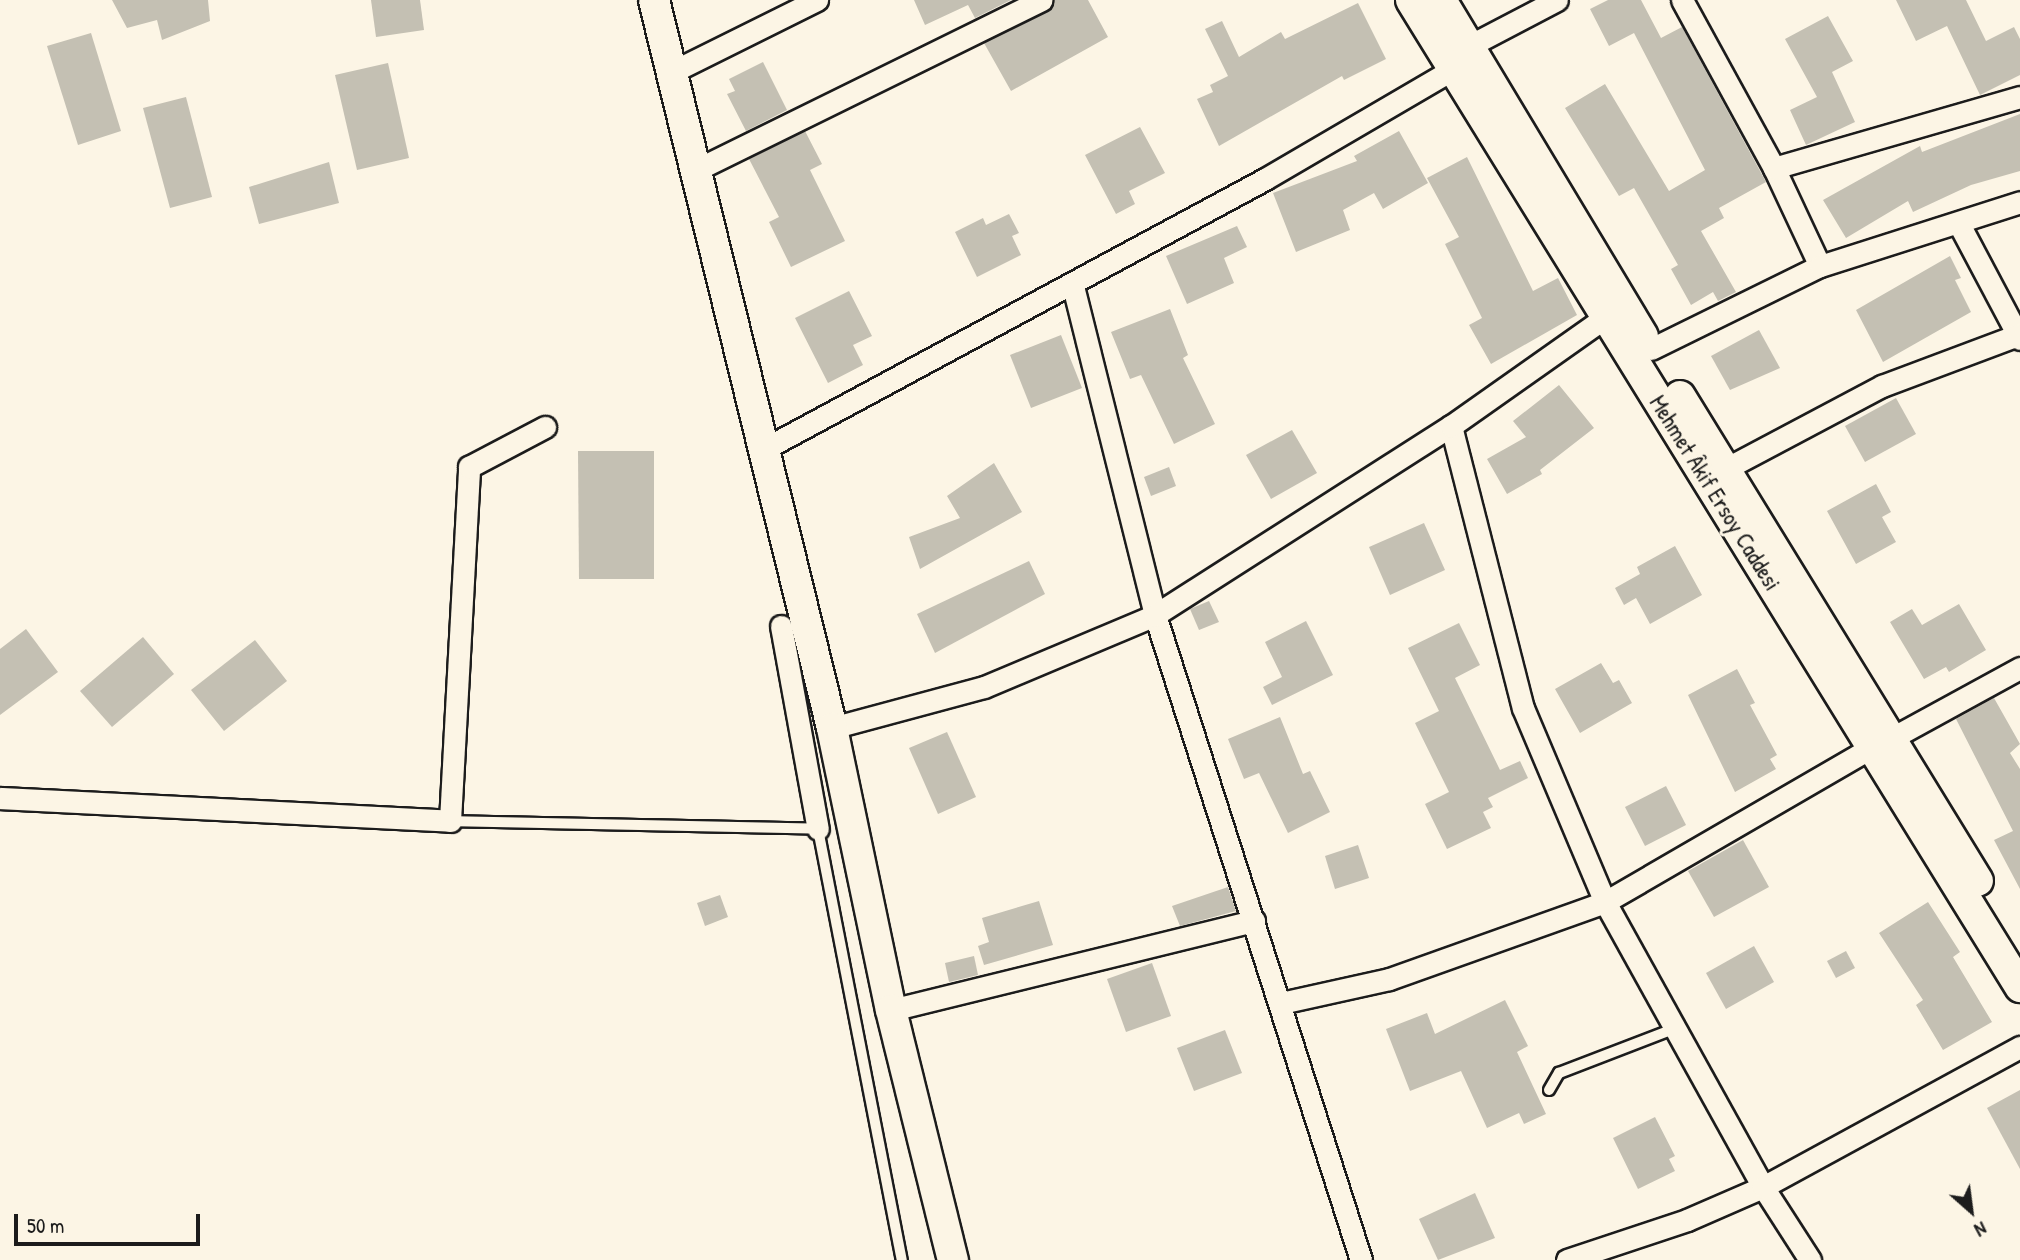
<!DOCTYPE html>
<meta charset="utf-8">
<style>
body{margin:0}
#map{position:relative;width:2020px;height:1260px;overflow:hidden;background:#fcf5e5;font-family:"Patrick Hand",sans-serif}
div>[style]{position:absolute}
.building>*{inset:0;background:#c4c0b3}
.roads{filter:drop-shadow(2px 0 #1c1c1c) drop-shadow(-2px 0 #1c1c1c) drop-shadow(0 2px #1c1c1c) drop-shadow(0 -2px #1c1c1c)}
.lane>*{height:10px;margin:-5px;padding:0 5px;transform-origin:5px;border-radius:5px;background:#fcf5e5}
.street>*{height:21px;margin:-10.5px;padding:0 10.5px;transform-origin:10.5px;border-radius:10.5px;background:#fcf5e5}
.secondary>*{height:30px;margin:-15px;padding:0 15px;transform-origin:15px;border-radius:15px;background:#fcf5e5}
span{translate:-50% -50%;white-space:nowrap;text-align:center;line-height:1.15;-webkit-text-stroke:6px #fcf5e5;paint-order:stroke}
.street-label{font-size:23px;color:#1c1c1c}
.north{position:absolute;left:1936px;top:1176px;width:70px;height:70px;-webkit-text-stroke:5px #fcf5e5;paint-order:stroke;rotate:152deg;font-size:19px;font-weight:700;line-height:28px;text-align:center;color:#1c1c1c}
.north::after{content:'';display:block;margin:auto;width:24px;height:32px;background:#1c1c1c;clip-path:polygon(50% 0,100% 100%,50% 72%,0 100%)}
.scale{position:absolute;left:14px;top:1214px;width:186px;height:32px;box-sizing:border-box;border:4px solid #1c1c1c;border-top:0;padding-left:9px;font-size:21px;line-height:24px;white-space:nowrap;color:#1c1c1c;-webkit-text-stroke:5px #fcf5e5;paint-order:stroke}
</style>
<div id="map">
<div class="building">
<div style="clip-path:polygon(112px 0,208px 0,210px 21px,162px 40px,157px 20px,127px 28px)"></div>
<div style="clip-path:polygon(371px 0,420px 0,424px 30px,376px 37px)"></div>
<div style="clip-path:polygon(914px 0,1011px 0,975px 18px,968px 5px,925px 25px)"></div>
<div style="clip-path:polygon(1054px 0,1088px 0,1108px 37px,1011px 91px,984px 43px,1047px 12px)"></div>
<div style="clip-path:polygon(1608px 0,1641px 0,1661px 38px,1682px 27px,1766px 182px,1719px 208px,1724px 218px,1701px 231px,1736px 292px,1718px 301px,1713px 292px,1691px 305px,1671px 269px,1678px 265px,1634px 188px,1619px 196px,1565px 108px,1605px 84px,1669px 191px,1705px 170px,1634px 33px,1609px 46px,1590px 9px)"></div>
<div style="clip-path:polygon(1896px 0,1966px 0,1986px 41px,2014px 27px,2020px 39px,2020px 75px,1980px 95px,1947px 26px,1916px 41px)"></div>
<div style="clip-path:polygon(1358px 3px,1386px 59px,1344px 80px,1342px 76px,1219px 146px,1197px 99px,1213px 92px,1210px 85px,1228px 76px,1205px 29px,1222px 21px,1239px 57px,1281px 32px,1285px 39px)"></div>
<div style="clip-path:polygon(1828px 16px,1853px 61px,1832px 72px,1855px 122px,1806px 145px,1790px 110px,1817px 97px,1785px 39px)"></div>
<div style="clip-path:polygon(91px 33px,121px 131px,78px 145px,47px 46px)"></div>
<div style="clip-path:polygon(763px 62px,787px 110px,746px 131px,727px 94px,735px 91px,729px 79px)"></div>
<div style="clip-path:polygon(388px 63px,409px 158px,357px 170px,335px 75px)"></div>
<div style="clip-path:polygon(186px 97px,212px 197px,170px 208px,143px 108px)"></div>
<div style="clip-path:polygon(2020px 114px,2020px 171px,1971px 185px,1913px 212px,1908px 201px,1846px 238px,1823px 200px,1920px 146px,1922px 152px)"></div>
<div style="clip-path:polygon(1140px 127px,1165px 173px,1129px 191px,1135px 204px,1116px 214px,1085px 155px)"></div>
<div style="clip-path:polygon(805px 131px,822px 164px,810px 170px,845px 241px,791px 267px,769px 222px,779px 217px,749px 159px)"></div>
<div style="clip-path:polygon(1399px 131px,1428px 183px,1383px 209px,1374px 193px,1343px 210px,1350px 230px,1296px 252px,1273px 193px,1357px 161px,1354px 156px)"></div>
<div style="clip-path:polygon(1467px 157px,1533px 291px,1558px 278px,1577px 315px,1491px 364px,1469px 325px,1482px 318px,1445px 244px,1459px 237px,1427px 178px)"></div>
<div style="clip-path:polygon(329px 162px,339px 203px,259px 224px,249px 187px)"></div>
<div style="clip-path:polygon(1009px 214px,1019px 233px,1012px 236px,1021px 255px,977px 277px,955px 232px,983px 218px,986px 225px)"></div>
<div style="clip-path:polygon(1237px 226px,1247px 247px,1224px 258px,1234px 283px,1187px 304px,1166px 256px)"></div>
<div style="clip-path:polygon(1950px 256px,1961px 278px,1955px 280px,1971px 312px,1883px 362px,1856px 310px)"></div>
<div style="clip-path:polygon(849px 291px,872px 336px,853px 345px,863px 365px,828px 383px,795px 318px)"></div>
<div style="clip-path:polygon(1170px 309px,1188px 355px,1183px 358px,1215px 424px,1174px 444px,1141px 375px,1130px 379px,1111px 332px)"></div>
<div style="clip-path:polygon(1759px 330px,1780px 368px,1730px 390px,1711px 356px)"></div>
<div style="clip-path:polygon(1061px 335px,1082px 388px,1031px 408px,1010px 355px)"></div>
<div style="clip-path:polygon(1559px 385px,1594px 428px,1540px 470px,1542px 474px,1507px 494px,1487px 459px,1526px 437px,1513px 421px)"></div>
<div style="clip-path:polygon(1896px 398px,1916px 434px,1865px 462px,1845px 426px)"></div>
<div style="clip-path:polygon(1292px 430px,1317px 473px,1271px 499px,1246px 455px)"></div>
<div style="clip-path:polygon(578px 451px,654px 451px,654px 579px,579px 579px)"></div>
<div style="clip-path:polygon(994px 463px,1022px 512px,920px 569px,909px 537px,960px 518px,947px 496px)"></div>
<div style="clip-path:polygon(1169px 467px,1176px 486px,1151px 496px,1144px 477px)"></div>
<div style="clip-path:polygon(1876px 484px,1891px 512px,1882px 517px,1896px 542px,1856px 564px,1827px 511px)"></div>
<div style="clip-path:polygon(1424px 523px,1445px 570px,1390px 595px,1369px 547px)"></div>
<div style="clip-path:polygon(1675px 546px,1702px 595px,1650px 624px,1636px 598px,1624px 605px,1615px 588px,1640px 574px,1637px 567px)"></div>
<div style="clip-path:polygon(1029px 561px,1045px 594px,935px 653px,917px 614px)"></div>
<div style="clip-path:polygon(1209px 601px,1219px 622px,1199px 630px,1190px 609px)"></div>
<div style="clip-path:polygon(1959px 604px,1986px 650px,1949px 672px,1946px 667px,1924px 679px,1890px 622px,1912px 609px,1922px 625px)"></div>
<div style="clip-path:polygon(1306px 621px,1333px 675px,1272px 705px,1263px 687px,1282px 677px,1265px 642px)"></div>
<div style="clip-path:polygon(1459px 623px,1480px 665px,1455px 678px,1500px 770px,1520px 761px,1528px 778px,1488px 798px,1493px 807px,1483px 812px,1491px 828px,1447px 849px,1425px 804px,1449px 792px,1415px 723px,1439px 711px,1408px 648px)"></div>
<div style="clip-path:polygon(26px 629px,58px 672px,0 715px,0 649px)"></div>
<div style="clip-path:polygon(143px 637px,174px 674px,112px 727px,80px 691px)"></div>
<div style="clip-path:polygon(255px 640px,287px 681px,224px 731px,191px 690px)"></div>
<div style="clip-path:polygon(1601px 663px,1613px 683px,1619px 680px,1632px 703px,1580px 733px,1555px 689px)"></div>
<div style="clip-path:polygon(1737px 669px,1755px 703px,1750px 705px,1777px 755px,1770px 759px,1776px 769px,1735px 792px,1688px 695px)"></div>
<div style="clip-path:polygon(1994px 698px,2020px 744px,2010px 753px,2020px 769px,2020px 889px,1994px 840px,2013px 831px,1956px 719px)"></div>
<div style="clip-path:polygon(1280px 717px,1303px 774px,1310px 771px,1330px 812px,1288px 833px,1259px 773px,1244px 779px,1228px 739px)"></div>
<div style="clip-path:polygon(947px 732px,976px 797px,938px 814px,909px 748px)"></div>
<div style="clip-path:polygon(1666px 786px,1686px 825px,1645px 846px,1625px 807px)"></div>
<div style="clip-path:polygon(1743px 840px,1769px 887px,1714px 917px,1688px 871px)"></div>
<div style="clip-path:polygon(1358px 845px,1369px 878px,1335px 889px,1325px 856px)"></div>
<div style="clip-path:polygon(1228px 887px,1236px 911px,1180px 926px,1172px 906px)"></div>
<div style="clip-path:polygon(720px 895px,728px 917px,705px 926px,697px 903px)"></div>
<div style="clip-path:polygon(1039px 901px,1053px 945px,984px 965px,978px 946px,989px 942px,982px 918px)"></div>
<div style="clip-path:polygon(1928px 902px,1960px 952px,1953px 957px,1992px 1022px,1943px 1050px,1916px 1005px,1923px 1000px,1879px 933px)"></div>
<div style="clip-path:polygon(1754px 946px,1774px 982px,1726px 1009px,1706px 973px)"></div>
<div style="clip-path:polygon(1846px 951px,1855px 968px,1836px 978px,1827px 961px)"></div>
<div style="clip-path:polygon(974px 956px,978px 975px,949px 982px,945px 963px)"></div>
<div style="clip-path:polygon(1152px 963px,1171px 1016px,1126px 1032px,1107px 979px)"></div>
<div style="clip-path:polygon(1505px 1000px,1528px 1046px,1517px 1052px,1546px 1114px,1524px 1124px,1519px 1113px,1487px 1128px,1461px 1071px,1410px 1091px,1386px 1029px,1427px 1013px,1435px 1034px)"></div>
<div style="clip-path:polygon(1225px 1030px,1242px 1073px,1194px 1091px,1177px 1048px)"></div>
<div style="clip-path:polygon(2020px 1090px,2020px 1169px,1987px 1108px)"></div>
<div style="clip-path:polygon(1655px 1117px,1675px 1156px,1669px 1159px,1675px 1171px,1638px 1189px,1613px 1138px)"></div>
<div style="clip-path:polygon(1475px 1193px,1495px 1238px,1438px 1260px,1419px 1219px)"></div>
</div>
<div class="roads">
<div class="lane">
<div style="left:450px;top:821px;width:368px;rotate:1.2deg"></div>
<div style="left:818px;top:829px;width:439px;rotate:79deg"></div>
<div style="left:1549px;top:1090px;width:20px;rotate:-60deg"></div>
<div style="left:1559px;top:1073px;width:125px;rotate:-21deg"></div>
</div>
<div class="street">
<div style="left:1682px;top:0;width:192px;rotate:61.3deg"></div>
<div style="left:1774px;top:168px;width:108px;rotate:64.9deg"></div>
<div style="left:672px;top:72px;width:162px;rotate:-26.4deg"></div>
<div style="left:1774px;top:168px;width:256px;rotate:-16.1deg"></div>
<div style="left:696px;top:170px;width:385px;rotate:-26.2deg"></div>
<div style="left:1959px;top:224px;width:130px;rotate:62.1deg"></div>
<div style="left:1073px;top:286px;width:339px;rotate:76deg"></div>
<div style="left:1155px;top:615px;width:677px;rotate:72.29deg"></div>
<div style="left:1651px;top:349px;width:188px;rotate:-26.2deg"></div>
<div style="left:1820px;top:266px;width:210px;rotate:-17.7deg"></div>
<div style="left:1451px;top:426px;width:291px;rotate:75.7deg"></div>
<div style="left:1523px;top:708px;width:211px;rotate:67.1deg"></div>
<div style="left:1605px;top:902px;width:326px;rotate:61deg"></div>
<div style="left:1763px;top:1187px;width:87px;rotate:57.2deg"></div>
<div style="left:764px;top:449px;width:569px;rotate:-28.32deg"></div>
<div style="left:1265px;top:179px;width:218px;rotate:-30.3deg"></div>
<div style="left:1453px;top:69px;width:28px;rotate:-55deg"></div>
<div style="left:1469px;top:46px;width:99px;rotate:-27.6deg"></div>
<div style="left:1725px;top:469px;width:178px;rotate:-27.9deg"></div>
<div style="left:1882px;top:386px;width:147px;rotate:-20.6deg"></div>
<div style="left:781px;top:626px;width:206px;rotate:79.7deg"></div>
<div style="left:832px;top:728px;width:157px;rotate:-15.1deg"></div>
<div style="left:984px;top:687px;width:186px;rotate:-22.8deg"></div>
<div style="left:1155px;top:615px;width:351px;rotate:-32.6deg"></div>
<div style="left:1451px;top:426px;width:191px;rotate:-35.2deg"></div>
<div style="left:1892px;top:738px;width:146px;rotate:-28.7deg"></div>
<div style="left:0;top:798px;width:451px;rotate:2.9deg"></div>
<div style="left:450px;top:821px;width:355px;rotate:-86.9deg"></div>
<div style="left:469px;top:467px;width:86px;rotate:-27.8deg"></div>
<div style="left:1281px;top:1003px;width:111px;rotate:-12.5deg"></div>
<div style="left:1389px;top:979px;width:229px;rotate:-19.6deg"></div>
<div style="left:1605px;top:902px;width:307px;rotate:-30.1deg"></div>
<div style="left:891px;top:1010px;width:374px;rotate:-13.8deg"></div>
<div style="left:1567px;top:1260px;width:126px;rotate:-18.4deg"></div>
<div style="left:1687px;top:1220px;width:83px;rotate:-23.5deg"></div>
<div style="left:1763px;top:1187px;width:293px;rotate:-28.6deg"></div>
</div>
<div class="secondary">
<div style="left:654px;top:0;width:749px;rotate:76.26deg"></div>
<div style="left:832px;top:728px;width:288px;rotate:78.2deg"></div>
<div style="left:891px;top:1010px;width:258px;rotate:76.1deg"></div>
<div style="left:1411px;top:0;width:1160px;rotate:58.32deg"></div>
<div style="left:1441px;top:0;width:392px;rotate:59deg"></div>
<div style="left:1680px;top:396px;width:569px;rotate:58.43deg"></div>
</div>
</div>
<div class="street-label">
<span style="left:1715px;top:493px;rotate:58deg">Mehmet Âkif Ersoy Caddesi</span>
</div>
<div class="north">N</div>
<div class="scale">50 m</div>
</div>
